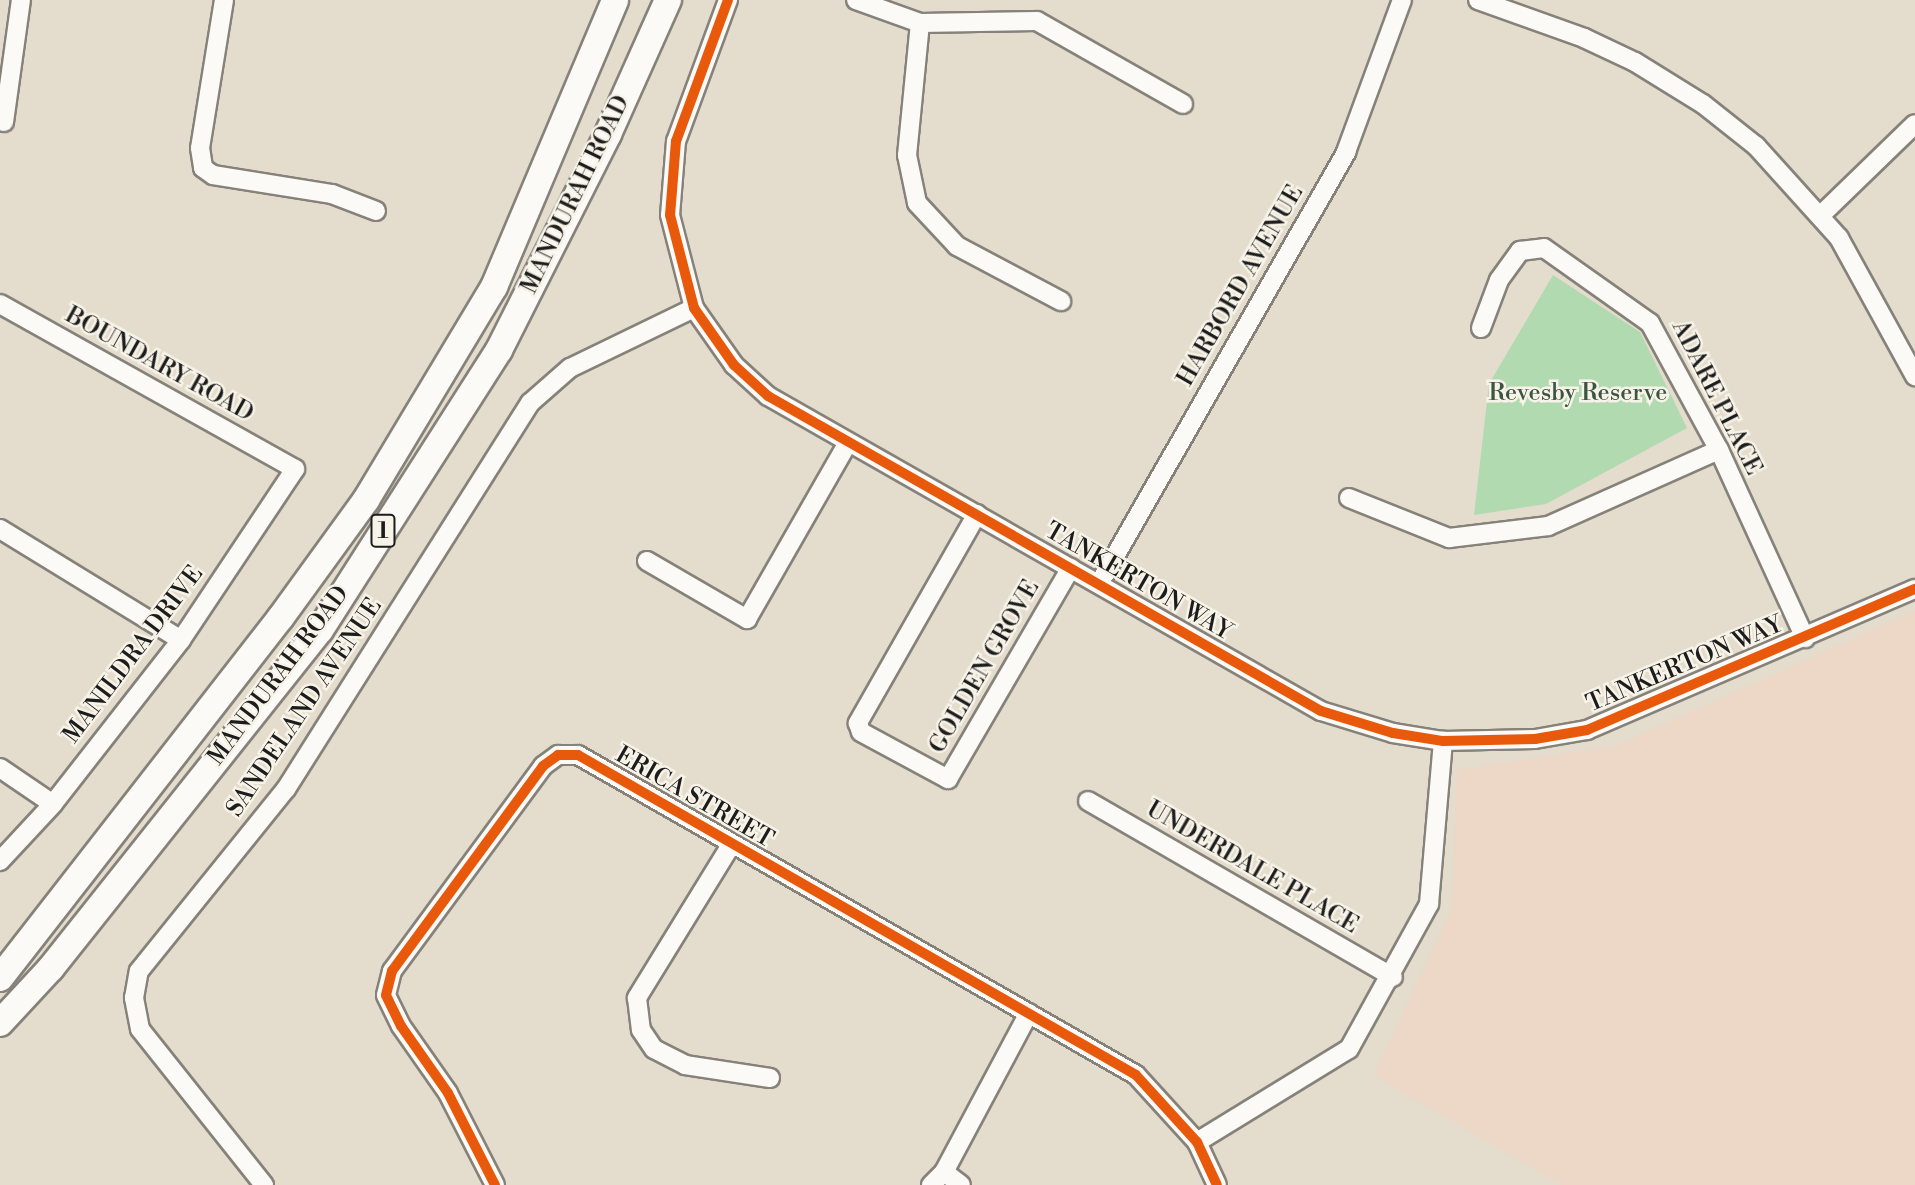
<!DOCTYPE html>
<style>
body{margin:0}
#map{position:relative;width:1915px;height:1185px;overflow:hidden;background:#e4dccc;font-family:"Libre Bodoni",serif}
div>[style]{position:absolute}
.built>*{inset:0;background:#edd7c6}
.green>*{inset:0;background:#b1dab0}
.roads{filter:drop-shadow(2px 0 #86827a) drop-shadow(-2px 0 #86827a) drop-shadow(0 2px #86827a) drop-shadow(0 -2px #86827a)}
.minor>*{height:18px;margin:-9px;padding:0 9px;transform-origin:9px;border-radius:9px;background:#fbfaf7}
.highway>*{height:26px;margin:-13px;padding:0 13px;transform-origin:13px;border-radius:13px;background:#fbfaf7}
.cycleway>*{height:10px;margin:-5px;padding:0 5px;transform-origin:5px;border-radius:5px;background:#e8590c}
span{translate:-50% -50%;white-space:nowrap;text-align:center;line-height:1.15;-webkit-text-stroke:5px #f7f3e8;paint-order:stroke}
.shield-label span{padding:2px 5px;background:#f7f3e8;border:2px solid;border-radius:5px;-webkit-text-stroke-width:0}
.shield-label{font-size:23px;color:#1c1c1c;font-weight:700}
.street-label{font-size:24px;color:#1c1c1c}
.park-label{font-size:24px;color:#3c5542}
</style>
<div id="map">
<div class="built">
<div style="clip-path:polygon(1915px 611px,1915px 1185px,1562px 1185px,1374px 1075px,1452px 908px,1457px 770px,1615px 746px)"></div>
</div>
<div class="green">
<div style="clip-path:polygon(1553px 275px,1640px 332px,1687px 428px,1546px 504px,1474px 515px,1489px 384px)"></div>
</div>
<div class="roads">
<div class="minor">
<div style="left:224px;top:0;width:150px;rotate:99.2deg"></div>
<div style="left:200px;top:148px;width:20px;rotate:81deg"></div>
<div style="left:203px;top:168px;width:12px;rotate:35deg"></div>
<div style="left:213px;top:175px;width:121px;rotate:9.1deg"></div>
<div style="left:332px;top:194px;width:47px;rotate:21.1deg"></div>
<div style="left:728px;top:0;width:150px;rotate:110.2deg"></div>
<div style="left:676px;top:141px;width:74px;rotate:94.6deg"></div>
<div style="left:670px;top:215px;width:96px;rotate:75.5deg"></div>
<div style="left:694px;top:308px;width:70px;rotate:54.9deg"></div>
<div style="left:734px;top:365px;width:46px;rotate:42.4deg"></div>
<div style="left:768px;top:396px;width:636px;rotate:29.67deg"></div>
<div style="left:1321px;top:711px;width:75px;rotate:17deg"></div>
<div style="left:1393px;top:733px;width:51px;rotate:9.1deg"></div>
<div style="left:1443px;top:741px;width:92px;rotate:-1.2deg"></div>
<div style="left:1535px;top:739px;width:53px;rotate:-9.8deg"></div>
<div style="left:1587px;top:730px;width:357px;rotate:-23.3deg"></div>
<div style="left:856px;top:0;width:68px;rotate:19.8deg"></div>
<div style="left:920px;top:23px;width:117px;rotate:-1deg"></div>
<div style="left:1037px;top:21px;width:168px;rotate:29.6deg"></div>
<div style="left:1478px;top:0;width:113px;rotate:19.7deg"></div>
<div style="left:1584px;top:38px;width:56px;rotate:25.2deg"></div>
<div style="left:1635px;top:62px;width:80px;rotate:31.7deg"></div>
<div style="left:1703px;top:104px;width:68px;rotate:38.4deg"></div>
<div style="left:1756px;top:146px;width:124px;rotate:47.9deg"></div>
<div style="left:1839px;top:238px;width:158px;rotate:61.2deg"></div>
<div style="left:920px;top:23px;width:133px;rotate:95.6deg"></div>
<div style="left:907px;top:155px;width:49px;rotate:78.2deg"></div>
<div style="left:917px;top:203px;width:59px;rotate:47.1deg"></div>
<div style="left:957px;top:246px;width:118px;rotate:27.9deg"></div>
<div style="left:4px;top:122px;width:123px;rotate:-82.1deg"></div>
<div style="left:1822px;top:214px;width:129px;rotate:-44.1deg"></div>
<div style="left:0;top:304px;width:338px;rotate:29.2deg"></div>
<div style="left:295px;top:469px;width:206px;rotate:123.7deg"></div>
<div style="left:181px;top:640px;width:208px;rotate:128deg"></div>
<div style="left:53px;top:804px;width:78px;rotate:132.9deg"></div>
<div style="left:1481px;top:328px;width:51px;rotate:-69.4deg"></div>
<div style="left:1499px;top:280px;width:36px;rotate:-54deg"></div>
<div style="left:1520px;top:251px;width:24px;rotate:-7deg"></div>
<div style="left:1544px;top:248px;width:130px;rotate:35.3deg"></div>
<div style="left:1650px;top:323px;width:145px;rotate:61.5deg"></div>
<div style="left:1719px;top:450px;width:207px;rotate:65.4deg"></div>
<div style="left:1349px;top:498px;width:108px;rotate:21.8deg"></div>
<div style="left:1449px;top:538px;width:100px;rotate:-6.9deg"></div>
<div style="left:1548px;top:526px;width:187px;rotate:-24deg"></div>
<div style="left:977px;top:514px;width:241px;rotate:119.7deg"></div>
<div style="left:858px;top:723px;width:9px;rotate:72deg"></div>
<div style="left:861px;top:732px;width:99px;rotate:28.4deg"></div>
<div style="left:948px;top:779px;width:244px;rotate:-59.8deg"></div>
<div style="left:0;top:529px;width:212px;rotate:31.5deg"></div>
<div style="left:647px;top:561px;width:116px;rotate:30.1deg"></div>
<div style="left:747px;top:619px;width:203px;rotate:-60.2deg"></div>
<div style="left:1099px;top:584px;width:498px;rotate:-60.2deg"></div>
<div style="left:1346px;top:152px;width:162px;rotate:-69.8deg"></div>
<div style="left:0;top:768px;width:64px;rotate:34.2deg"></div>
<div style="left:1088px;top:801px;width:352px;rotate:30deg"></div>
<div style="left:731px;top:845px;width:180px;rotate:121.6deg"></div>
<div style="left:637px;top:998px;width:32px;rotate:83deg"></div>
<div style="left:641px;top:1030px;width:23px;rotate:56deg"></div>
<div style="left:654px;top:1049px;width:35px;rotate:27deg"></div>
<div style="left:685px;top:1065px;width:86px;rotate:8.7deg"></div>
<div style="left:1197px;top:1142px;width:178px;rotate:-31.5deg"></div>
<div style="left:1349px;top:1049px;width:166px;rotate:-61.1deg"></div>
<div style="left:1429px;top:904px;width:164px;rotate:-85.1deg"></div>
<div style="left:944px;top:1172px;width:21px;rotate:37deg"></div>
<div style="left:264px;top:1185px;width:199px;rotate:-128.5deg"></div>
<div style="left:140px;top:1029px;width:32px;rotate:-101deg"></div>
<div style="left:134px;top:998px;width:27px;rotate:-80deg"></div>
<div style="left:139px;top:971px;width:234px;rotate:-51.1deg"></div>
<div style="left:286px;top:789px;width:457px;rotate:-57.7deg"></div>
<div style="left:530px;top:403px;width:53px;rotate:-41.2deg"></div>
<div style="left:570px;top:368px;width:138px;rotate:-25.8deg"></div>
<div style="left:495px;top:1185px;width:103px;rotate:-117.1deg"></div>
<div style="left:448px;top:1093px;width:82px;rotate:-125deg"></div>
<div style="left:401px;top:1026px;width:34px;rotate:-116deg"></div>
<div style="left:386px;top:995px;width:25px;rotate:-76deg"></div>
<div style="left:392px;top:971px;width:255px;rotate:-53.6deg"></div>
<div style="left:543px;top:766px;width:19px;rotate:-36deg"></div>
<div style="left:558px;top:755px;width:20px"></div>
<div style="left:578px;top:755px;width:643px;rotate:29.83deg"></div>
<div style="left:1136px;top:1075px;width:91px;rotate:47.7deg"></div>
<div style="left:1197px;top:1142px;width:47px;rotate:65.1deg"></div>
<div style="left:931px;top:1185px;width:18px;rotate:-45deg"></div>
<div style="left:944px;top:1172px;width:180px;rotate:-61.9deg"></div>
</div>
<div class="highway">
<div style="left:0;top:978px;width:457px;rotate:-52.1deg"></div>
<div style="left:281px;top:617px;width:145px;rotate:-54deg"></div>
<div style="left:366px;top:500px;width:249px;rotate:-59deg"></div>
<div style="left:494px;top:287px;width:311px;rotate:-67.1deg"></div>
<div style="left:0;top:1023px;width:75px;rotate:-47.2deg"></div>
<div style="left:51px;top:968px;width:432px;rotate:-51.5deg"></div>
<div style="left:320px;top:630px;width:332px;rotate:-57.4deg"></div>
<div style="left:499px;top:350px;width:242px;rotate:-63.2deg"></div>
<div style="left:608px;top:134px;width:147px;rotate:-65.9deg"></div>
</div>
</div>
<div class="cycleway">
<div style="left:728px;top:0;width:150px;rotate:110.2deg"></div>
<div style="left:676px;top:141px;width:74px;rotate:94.6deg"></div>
<div style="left:670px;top:215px;width:96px;rotate:75.5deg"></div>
<div style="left:694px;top:308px;width:70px;rotate:54.9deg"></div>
<div style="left:734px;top:365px;width:46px;rotate:42.4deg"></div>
<div style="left:768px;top:396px;width:636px;rotate:29.67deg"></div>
<div style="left:1321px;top:711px;width:75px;rotate:17deg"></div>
<div style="left:1393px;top:733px;width:51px;rotate:9.1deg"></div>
<div style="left:1443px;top:741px;width:92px;rotate:-1.2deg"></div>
<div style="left:1535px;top:739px;width:53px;rotate:-9.8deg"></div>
<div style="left:1587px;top:730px;width:357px;rotate:-23.3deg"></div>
<div style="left:495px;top:1185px;width:103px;rotate:-117.1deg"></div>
<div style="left:448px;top:1093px;width:82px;rotate:-125deg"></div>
<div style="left:401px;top:1026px;width:34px;rotate:-116deg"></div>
<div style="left:386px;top:995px;width:25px;rotate:-76deg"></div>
<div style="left:392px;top:971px;width:255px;rotate:-53.6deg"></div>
<div style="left:543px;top:766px;width:19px;rotate:-36deg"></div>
<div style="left:558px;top:755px;width:20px"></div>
<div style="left:578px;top:755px;width:643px;rotate:29.83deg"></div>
<div style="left:1136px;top:1075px;width:91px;rotate:47.7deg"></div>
<div style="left:1197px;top:1142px;width:47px;rotate:65.1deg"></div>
</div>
<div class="shield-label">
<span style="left:383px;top:531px">1</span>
</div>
<div class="street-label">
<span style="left:576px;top:195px;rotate:-64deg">MANDURAH ROAD</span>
<span style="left:1241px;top:286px;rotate:-60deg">HARBORD AVENUE</span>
<span style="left:159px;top:365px;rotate:29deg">BOUNDARY ROAD</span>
<span style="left:1716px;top:398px;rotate:63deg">ADARE PLACE</span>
<span style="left:1138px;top:582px;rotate:30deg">TANKERTON WAY</span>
<span style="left:134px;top:655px;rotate:-53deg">MANILDRA DRIVE</span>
<span style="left:1685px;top:665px;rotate:-23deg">TANKERTON WAY</span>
<span style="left:985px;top:667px;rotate:-60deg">GOLDEN GROVE</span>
<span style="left:279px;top:676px;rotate:-53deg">MANDURAH ROAD</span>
<span style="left:305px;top:708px;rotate:-56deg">SANDELAND AVENUE</span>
<span style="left:694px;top:798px;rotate:30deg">ERICA STREET</span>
<span style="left:1252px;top:868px;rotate:30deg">UNDERDALE PLACE</span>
</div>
<div class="park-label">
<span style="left:1578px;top:394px">Revesby Reserve</span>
</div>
</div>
